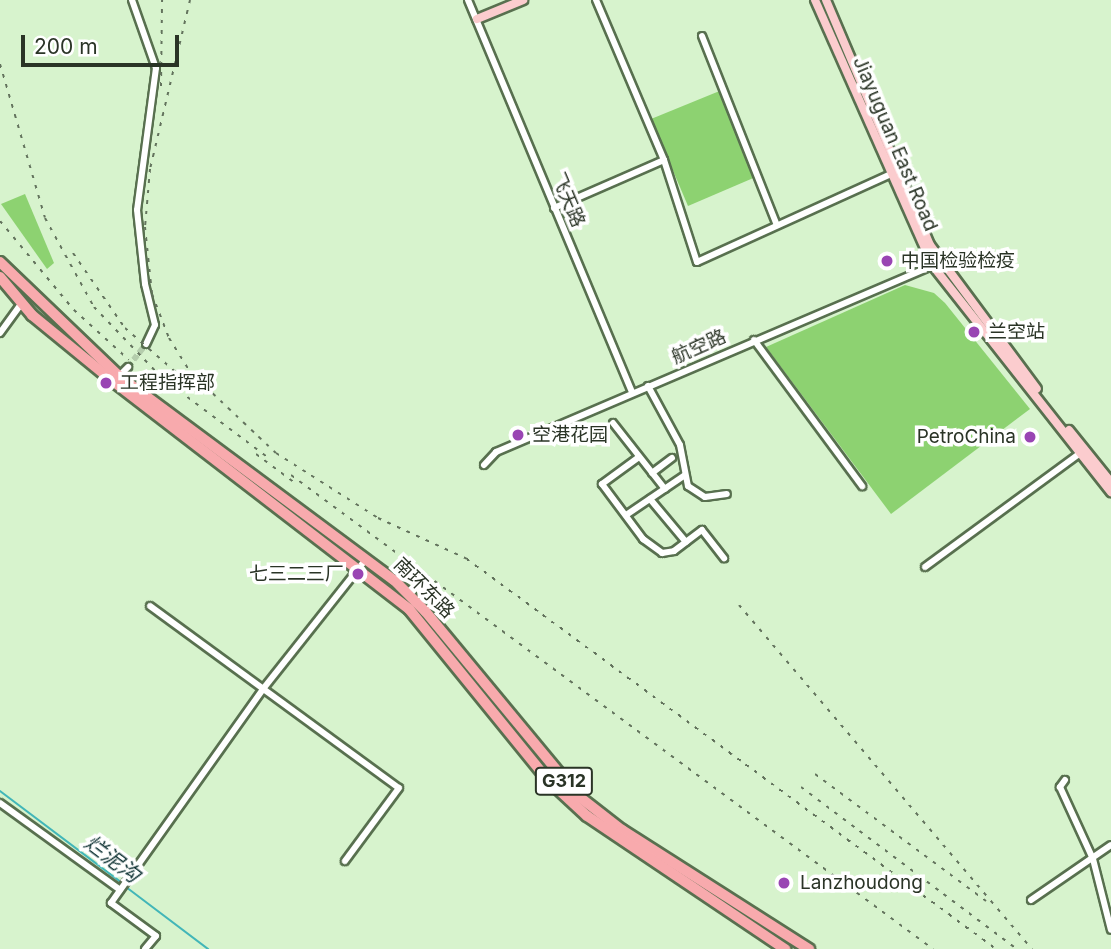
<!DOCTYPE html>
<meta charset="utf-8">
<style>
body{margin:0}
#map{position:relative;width:1111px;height:949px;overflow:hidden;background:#d7f3cd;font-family:Inter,"Noto Sans SC",sans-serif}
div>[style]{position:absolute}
.green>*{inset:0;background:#8dd271}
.stream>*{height:2px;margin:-1px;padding:0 1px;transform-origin:1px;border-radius:1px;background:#42b6b8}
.minor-tunnel>*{height:6px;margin-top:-3px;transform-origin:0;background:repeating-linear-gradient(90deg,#b4cdac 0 6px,transparent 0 9px)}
.roads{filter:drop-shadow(2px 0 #58704f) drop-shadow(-2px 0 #58704f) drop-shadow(0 2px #58704f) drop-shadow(0 -2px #58704f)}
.minor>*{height:6px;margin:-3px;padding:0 3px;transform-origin:3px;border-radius:3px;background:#fff}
.major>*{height:8px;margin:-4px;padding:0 4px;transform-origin:4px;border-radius:4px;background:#fbccce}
.highway>*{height:10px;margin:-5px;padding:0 5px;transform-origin:5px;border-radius:5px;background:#f8aaad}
.rail>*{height:2px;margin-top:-1px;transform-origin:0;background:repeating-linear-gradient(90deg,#63735d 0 3.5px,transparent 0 10.5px)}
.dots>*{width:19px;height:19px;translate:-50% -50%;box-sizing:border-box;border:4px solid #fff;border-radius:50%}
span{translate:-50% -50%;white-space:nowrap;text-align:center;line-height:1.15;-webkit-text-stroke:7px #fff;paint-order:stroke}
.shield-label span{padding:2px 5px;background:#fff;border:2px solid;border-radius:5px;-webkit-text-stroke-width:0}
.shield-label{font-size:18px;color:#2a3426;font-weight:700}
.street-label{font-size:19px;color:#2a3426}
.poi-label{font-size:19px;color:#2a3426}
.left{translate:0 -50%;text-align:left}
.right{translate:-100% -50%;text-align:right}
.water-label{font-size:21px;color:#0c3031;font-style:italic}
.scale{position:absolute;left:21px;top:35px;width:158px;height:32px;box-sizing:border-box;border:4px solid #2a3426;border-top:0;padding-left:9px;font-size:21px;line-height:24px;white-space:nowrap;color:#2a3426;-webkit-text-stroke:5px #fff;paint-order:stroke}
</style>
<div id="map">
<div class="green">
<div style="clip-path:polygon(722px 90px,758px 176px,688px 206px,651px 119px)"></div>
<div style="clip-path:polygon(25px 194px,54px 263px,47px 269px,1px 204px)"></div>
<div style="clip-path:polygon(905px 285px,934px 293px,945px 303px,1030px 409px,891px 514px,766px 347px)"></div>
</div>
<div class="stream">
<div style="left:0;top:791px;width:153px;rotate:37deg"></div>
<div style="left:126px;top:887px;width:103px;rotate:37.1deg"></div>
</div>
<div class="minor-tunnel">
<div style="left:128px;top:367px;width:29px;rotate:-52deg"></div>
</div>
<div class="roads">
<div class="minor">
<div style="left:132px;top:0;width:72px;rotate:70.6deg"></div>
<div style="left:156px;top:68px;width:143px;rotate:97.6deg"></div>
<div style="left:137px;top:210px;width:74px;rotate:83.8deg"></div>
<div style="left:145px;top:284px;width:42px;rotate:76.3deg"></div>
<div style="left:155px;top:325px;width:21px;rotate:115deg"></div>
<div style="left:468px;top:0;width:426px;rotate:67.3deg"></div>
<div style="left:702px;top:36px;width:203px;rotate:68.4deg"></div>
<div style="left:664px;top:160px;width:107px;rotate:72.1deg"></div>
<div style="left:697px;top:262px;width:213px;rotate:-24.4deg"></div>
<div style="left:554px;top:208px;width:120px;rotate:-23.6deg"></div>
<div style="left:664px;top:160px;width:174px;rotate:-113deg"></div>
<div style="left:0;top:333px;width:36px;rotate:-54deg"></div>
<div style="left:754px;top:340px;width:182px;rotate:53.5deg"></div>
<div style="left:119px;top:376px;width:13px;rotate:-45deg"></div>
<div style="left:648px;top:386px;width:67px;rotate:61.5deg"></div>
<div style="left:680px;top:445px;width:42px;rotate:79deg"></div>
<div style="left:688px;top:486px;width:20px;rotate:33deg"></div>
<div style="left:705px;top:497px;width:22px;rotate:-8deg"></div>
<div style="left:613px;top:423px;width:84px;rotate:51.8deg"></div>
<div style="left:639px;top:457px;width:46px;rotate:143.9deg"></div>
<div style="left:602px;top:484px;width:69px;rotate:53.3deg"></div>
<div style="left:643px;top:539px;width:24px;rotate:36deg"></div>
<div style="left:662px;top:553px;width:12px;rotate:-9deg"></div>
<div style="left:674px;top:551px;width:35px;rotate:-37deg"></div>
<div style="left:702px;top:530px;width:36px;rotate:52deg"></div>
<div style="left:484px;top:465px;width:18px;rotate:-47deg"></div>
<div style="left:496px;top:452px;width:477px;rotate:-23.1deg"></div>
<div style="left:652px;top:473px;width:25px;rotate:-37deg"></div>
<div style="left:650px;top:499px;width:56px;rotate:50.1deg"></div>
<div style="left:626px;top:515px;width:71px;rotate:-34.1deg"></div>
<div style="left:925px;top:567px;width:192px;rotate:-36.3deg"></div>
<div style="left:150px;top:606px;width:308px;rotate:36.2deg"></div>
<div style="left:399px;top:788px;width:91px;rotate:126.5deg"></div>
<div style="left:1065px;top:780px;width:9px;rotate:126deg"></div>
<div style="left:1060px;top:787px;width:79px;rotate:65.4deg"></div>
<div style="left:1093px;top:859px;width:73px;rotate:75.8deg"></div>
<div style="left:0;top:803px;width:148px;rotate:35.9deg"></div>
<div style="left:1031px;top:900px;width:97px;rotate:-34.5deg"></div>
<div style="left:145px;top:949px;width:17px;rotate:-50deg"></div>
<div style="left:156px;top:936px;width:56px;rotate:-143.7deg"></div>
<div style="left:111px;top:903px;width:262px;rotate:-54.6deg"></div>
<div style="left:263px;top:689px;width:166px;rotate:-51.6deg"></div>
</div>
<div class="major">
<div style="left:815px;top:0;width:291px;rotate:66.1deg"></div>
<div style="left:933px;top:266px;width:288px;rotate:51.8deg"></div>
<div style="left:826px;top:0;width:266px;rotate:67deg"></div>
<div style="left:930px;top:245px;width:179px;rotate:53.4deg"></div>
<div style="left:477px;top:19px;width:50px;rotate:-22.4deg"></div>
<div style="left:1069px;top:430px;width:67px;rotate:51.1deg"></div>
</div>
<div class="highway">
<div style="left:0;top:262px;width:165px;rotate:43.8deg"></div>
<div style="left:119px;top:376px;width:342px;rotate:36.6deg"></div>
<div style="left:394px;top:580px;width:44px;rotate:45deg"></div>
<div style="left:425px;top:611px;width:239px;rotate:50.4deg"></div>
<div style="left:577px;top:795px;width:57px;rotate:37.9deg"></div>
<div style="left:622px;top:830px;width:222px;rotate:32.5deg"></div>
<div style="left:0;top:277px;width:50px;rotate:49.9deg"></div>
<div style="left:32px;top:315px;width:99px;rotate:39.3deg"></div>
<div style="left:109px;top:378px;width:379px;rotate:37.6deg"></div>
<div style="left:409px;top:609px;width:219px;rotate:50.9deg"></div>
<div style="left:547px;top:779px;width:54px;rotate:42.8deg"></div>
<div style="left:587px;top:816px;width:239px;rotate:33.9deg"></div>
</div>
</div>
<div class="rail">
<div style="left:190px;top:0;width:174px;rotate:103.3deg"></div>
<div style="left:150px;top:169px;width:58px;rotate:94.9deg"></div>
<div style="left:145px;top:227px;width:67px;rotate:84deg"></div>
<div style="left:152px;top:294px;width:47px;rotate:68.9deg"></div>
<div style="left:169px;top:338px;width:40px;rotate:58deg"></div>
<div style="left:190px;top:372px;width:118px;rotate:43.3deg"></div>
<div style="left:276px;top:453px;width:121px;rotate:32.5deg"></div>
<div style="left:378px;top:518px;width:98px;rotate:24.7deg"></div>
<div style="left:467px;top:559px;width:657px;rotate:36.4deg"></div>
<div style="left:0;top:64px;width:160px;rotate:73.7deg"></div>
<div style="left:45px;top:218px;width:102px;rotate:61.2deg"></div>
<div style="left:94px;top:307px;width:98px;rotate:46.2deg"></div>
<div style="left:162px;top:378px;width:130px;rotate:36.9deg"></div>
<div style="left:161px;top:86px;width:86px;rotate:-89.3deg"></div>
<div style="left:0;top:221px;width:116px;rotate:50.3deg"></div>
<div style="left:74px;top:310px;width:74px;rotate:42.3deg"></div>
<div style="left:73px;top:253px;width:91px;rotate:55.3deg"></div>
<div style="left:125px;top:328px;width:101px;rotate:41deg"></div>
<div style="left:256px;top:454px;width:49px;rotate:36.6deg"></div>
<div style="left:291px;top:475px;width:798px;rotate:36.44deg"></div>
<div style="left:739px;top:605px;width:452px;rotate:49.6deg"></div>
<div style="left:815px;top:774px;width:213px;rotate:36.6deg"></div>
<div style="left:801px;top:787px;width:270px;rotate:36.9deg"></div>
</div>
<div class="dots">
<div style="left:887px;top:261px;background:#9945b3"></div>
<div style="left:974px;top:332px;background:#9945b3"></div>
<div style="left:106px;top:383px;background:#9945b3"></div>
<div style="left:518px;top:435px;background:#9945b3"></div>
<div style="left:1030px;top:437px;background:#9945b3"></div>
<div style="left:358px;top:574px;background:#9945b3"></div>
<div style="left:784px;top:883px;background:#9945b3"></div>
</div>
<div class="shield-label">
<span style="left:564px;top:781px">G312</span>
</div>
<div class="street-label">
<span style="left:895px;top:144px;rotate:67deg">Jiayuguan East Road</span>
<span style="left:568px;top:200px;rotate:67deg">飞天路</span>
<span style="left:699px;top:347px;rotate:-24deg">航空路</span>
<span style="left:424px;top:588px;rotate:45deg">南环东路</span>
</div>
<div class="poi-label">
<span class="left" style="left:901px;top:261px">中国检验检疫</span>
<span class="left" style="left:988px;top:332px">兰空站</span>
<span class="left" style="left:120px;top:383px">工程指挥部</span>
<span class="left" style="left:532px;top:435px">空港花园</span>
<span class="right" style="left:1016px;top:437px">PetroChina</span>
<span class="right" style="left:344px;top:574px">七三二三厂</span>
<span class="left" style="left:800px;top:883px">Lanzhoudong</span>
</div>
<div class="water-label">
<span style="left:112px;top:859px;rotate:37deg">烂泥沟</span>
</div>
<div class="scale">200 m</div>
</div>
